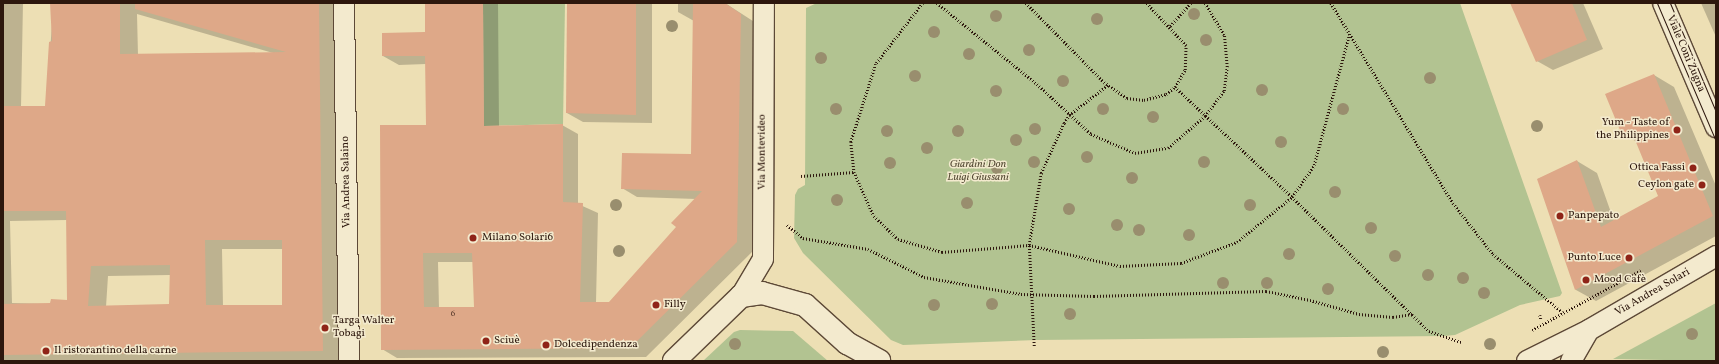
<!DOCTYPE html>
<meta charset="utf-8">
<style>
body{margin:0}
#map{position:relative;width:1719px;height:364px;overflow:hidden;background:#eddfb4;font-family:Vollkorn,serif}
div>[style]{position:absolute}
.green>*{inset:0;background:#b2c391}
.shadow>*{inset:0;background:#0003}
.building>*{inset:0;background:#dea888}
.path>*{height:2.5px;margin-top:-1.25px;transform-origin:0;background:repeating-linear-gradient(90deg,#2d170d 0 1px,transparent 0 3px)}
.roads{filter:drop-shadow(1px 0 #5d4937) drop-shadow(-1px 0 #5d4937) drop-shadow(0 1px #5d4937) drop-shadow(0 -1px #5d4937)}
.minor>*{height:20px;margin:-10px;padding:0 10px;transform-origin:10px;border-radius:10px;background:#f3eace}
.tertiary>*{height:22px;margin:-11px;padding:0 11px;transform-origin:11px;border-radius:11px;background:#f3eace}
.tram>*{height:1px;margin:-0.5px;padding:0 0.5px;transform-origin:0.5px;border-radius:0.5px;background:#2d170d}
.trees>*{width:12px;height:12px;margin:-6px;border-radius:50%;background:#998e6e}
.dots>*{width:11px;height:11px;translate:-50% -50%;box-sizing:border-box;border:2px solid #f3eace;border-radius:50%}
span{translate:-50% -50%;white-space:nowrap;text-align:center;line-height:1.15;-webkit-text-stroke:3px #f3eace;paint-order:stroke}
.number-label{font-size:9px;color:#593b2c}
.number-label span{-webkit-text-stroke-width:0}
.street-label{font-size:11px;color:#2d170d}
.poi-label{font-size:11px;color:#2d170d}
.right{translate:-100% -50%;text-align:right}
.left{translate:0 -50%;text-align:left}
.park-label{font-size:11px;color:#554b35;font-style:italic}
.frame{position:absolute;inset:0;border:4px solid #2d170d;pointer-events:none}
</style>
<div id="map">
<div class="green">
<div style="clip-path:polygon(483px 3px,565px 3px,563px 124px,484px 126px)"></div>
<div style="clip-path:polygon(817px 3px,1460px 3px,1562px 293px,1560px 296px,1520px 305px,1455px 335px,1444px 336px,1036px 340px,903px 345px,891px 340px,803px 253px,794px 238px,795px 195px,798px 189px,805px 185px,806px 8px)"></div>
<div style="clip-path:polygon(1716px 303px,1716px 361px,1613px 359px)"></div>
<div style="clip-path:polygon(740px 330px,793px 331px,828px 361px,703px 361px,734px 332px)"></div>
</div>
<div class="shadow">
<div style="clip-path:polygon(evenodd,3px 3px,23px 3px,21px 107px,46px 107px,52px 24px,51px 3px,336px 3px,340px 361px,3px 361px,3px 3px,137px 14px,273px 53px,138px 55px,137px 14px,3px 3px,67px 220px,68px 300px,50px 304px,12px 303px,10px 221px,67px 220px,3px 3px,222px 249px,283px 249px,283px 306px,223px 306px,222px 249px,3px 3px,170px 275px,170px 305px,106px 307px,108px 276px,170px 275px)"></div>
<div style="clip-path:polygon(evenodd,426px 3px,498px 3px,499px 127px,562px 125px,578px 134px,578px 204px,598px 213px,596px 303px,609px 303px,678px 227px,696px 199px,637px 197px,622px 188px,692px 155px,694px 21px,678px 12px,678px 3px,725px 3px,756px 23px,753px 251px,646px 357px,397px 358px,382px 349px,427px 126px,426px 64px,399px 65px,383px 56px,426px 33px,426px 3px,438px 262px,474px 262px,475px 308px,439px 308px,438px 262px)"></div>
<div style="clip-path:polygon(568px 3px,652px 3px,652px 123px,583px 122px,567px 113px)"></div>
<div style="clip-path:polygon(1511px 3px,1583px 3px,1603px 49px,1553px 70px,1537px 61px)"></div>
<div style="clip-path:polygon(1701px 3px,1716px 3px,1716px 37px)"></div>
<div style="clip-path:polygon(1654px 75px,1674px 87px,1716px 186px,1716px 236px,1596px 301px,1576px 290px,1538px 179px,1577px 161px,1597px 173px,1614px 221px,1660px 196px,1637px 142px,1623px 134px)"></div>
</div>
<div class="building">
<div style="clip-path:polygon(evenodd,50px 3px,120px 3px,120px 54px,286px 52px,135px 9px,135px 3px,319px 3px,323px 351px,3px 355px,3px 304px,50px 303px,51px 299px,67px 300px,66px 211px,3px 211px,3px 106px,45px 106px,49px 42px,52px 41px,50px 3px,205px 240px,282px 240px,282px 305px,206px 305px,205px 240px,50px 3px,170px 265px,169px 304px,88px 306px,91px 266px,170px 265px)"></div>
<div style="clip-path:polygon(evenodd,425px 3px,483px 3px,484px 126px,563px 124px,563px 202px,583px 203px,580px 302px,609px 302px,676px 227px,671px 223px,702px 191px,621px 189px,622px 153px,691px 154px,693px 3px,725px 3px,741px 14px,737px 242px,630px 348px,381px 350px,380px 125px,426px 125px,425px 56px,382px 56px,382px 33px,425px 32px,425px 3px,423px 253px,472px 253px,474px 307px,424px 307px,423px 253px)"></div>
<div style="clip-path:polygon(567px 3px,636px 3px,636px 115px,566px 113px)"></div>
<div style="clip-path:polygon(1510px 3px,1572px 3px,1587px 40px,1536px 62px)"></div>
<div style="clip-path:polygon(1654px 74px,1713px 216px,1575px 290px,1537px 179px,1577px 160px,1601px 227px,1658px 196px,1631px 130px,1622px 135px,1605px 94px)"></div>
</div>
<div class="path">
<div style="left:923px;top:3px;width:77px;rotate:127.6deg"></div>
<div style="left:876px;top:64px;width:82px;rotate:107.8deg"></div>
<div style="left:851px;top:142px;width:30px;rotate:84deg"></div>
<div style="left:854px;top:172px;width:48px;rotate:65.6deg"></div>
<div style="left:874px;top:216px;width:33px;rotate:44deg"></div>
<div style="left:898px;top:239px;width:46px;rotate:16.5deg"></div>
<div style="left:942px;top:252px;width:87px;rotate:-4.6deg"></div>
<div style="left:1029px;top:245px;width:73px;rotate:-80.5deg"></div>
<div style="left:1041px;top:173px;width:55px;rotate:-65.3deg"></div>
<div style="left:1064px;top:123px;width:9px;rotate:-58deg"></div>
<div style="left:1069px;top:115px;width:49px;rotate:-37.6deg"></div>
<div style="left:937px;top:3px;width:129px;rotate:39deg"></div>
<div style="left:1037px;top:84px;width:74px;rotate:42.8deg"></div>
<div style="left:1091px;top:134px;width:48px;rotate:23.4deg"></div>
<div style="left:1135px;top:153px;width:33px;rotate:-9deg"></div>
<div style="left:1168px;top:148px;width:49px;rotate:-40.9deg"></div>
<div style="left:1205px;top:116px;width:31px;rotate:-53deg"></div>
<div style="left:1224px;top:91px;width:24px;rotate:-83deg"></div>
<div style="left:1227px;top:67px;width:32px;rotate:-95deg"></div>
<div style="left:1224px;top:35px;width:37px;rotate:-121deg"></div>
<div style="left:1026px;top:3px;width:111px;rotate:45.4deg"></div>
<div style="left:1104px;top:82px;width:28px;rotate:35deg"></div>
<div style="left:1127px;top:98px;width:17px;rotate:7deg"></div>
<div style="left:1144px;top:100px;width:23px;rotate:-15deg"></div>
<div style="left:1166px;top:94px;width:11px;rotate:-38deg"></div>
<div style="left:1175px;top:87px;width:20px;rotate:-60deg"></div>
<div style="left:1185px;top:70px;width:24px;rotate:-88deg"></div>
<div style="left:1186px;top:46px;width:59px;rotate:-132.9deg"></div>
<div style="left:1331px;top:3px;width:234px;rotate:58.6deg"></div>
<div style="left:1453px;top:203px;width:65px;rotate:51.9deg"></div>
<div style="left:1493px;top:254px;width:90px;rotate:40deg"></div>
<div style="left:1170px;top:26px;width:31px;rotate:-48deg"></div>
<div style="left:1175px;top:87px;width:161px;rotate:43.2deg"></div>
<div style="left:1292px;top:197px;width:192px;rotate:44.4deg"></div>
<div style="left:1429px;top:331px;width:34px;rotate:19deg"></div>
<div style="left:801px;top:176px;width:53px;rotate:-4.3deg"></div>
<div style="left:787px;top:225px;width:21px;rotate:39deg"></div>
<div style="left:803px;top:238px;width:66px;rotate:9.6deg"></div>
<div style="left:868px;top:249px;width:63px;rotate:26.6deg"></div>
<div style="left:924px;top:277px;width:98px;rotate:9.9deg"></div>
<div style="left:1021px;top:294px;width:73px;rotate:1.6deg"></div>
<div style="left:1094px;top:296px;width:172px;rotate:-1.7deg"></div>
<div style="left:1266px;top:291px;width:45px;rotate:11.6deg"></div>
<div style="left:1310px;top:300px;width:51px;rotate:15.9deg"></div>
<div style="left:1359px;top:314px;width:34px;rotate:5deg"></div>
<div style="left:1393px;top:317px;width:20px;rotate:-9deg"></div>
<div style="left:1540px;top:315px;width:4px;rotate:76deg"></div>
<div style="left:1532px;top:330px;width:124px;rotate:-28.8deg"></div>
<div style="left:1034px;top:346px;width:101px;rotate:-92.8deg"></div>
<div style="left:1029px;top:245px;width:93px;rotate:13deg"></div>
<div style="left:1120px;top:266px;width:61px;rotate:-2.8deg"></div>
<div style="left:1181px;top:263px;width:60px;rotate:-20.6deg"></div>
<div style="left:1237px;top:242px;width:71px;rotate:-39.3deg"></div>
<div style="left:1292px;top:197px;width:39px;rotate:-55deg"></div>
<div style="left:1314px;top:165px;width:138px;rotate:-74.9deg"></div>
</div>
<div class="roads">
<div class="minor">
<div style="left:344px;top:3px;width:358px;rotate:89.2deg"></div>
<div style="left:1663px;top:3px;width:135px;rotate:66.9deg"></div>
<div style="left:741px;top:296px;width:43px;rotate:-59.3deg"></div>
<div style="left:763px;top:259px;width:256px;rotate:-89.8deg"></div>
<div style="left:1527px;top:361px;width:69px;rotate:-26.6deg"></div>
<div style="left:1589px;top:330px;width:147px;rotate:-30.2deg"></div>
<div style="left:1571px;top:361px;width:34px;rotate:-60deg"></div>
</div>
<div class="tertiary">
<div style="left:674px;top:361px;width:93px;rotate:-44.1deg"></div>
<div style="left:741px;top:296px;width:21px;rotate:-8deg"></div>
<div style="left:762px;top:293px;width:45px;rotate:15.6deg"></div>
<div style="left:805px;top:305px;width:57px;rotate:42.1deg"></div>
<div style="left:847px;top:343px;width:37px;rotate:29deg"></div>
</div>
</div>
<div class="tram">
<div style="left:1657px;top:3px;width:150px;rotate:66.9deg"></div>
<div style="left:1670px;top:3px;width:118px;rotate:67.1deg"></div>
</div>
<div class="trees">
<div style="left:1194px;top:14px"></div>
<div style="left:996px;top:16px"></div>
<div style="left:1097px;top:19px"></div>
<div style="left:672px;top:26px"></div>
<div style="left:934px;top:32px"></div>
<div style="left:1206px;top:40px"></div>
<div style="left:1029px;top:50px"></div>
<div style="left:969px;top:54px"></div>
<div style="left:821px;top:58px"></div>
<div style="left:915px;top:76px"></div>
<div style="left:1430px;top:78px"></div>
<div style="left:1063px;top:81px"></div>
<div style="left:1262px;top:90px"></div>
<div style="left:996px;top:91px"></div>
<div style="left:836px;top:109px"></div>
<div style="left:1103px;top:109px"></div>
<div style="left:1343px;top:109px"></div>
<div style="left:1153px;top:117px"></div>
<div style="left:1537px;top:126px"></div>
<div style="left:1035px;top:129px"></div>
<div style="left:887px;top:131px"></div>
<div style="left:958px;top:131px"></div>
<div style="left:1016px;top:140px"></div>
<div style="left:1281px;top:142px"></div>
<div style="left:927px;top:148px"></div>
<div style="left:1087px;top:157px"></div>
<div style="left:1034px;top:162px"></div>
<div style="left:1204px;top:162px"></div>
<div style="left:890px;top:163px"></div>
<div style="left:997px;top:168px"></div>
<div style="left:1132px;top:178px"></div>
<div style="left:1335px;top:192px"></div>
<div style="left:837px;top:200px"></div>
<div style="left:967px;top:203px"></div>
<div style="left:616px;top:205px"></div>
<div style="left:1250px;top:205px"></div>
<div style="left:1069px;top:209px"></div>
<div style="left:1117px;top:225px"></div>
<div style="left:1371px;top:228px"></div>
<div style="left:1139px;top:230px"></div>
<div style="left:1189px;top:235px"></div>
<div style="left:619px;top:251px"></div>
<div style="left:1289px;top:254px"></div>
<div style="left:1395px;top:256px"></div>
<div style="left:1428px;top:275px"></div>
<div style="left:1463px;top:278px"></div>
<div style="left:1223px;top:283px"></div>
<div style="left:1267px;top:283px"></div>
<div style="left:1328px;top:289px"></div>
<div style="left:1484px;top:293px"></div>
<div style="left:992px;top:304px"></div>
<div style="left:934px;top:305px"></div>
<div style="left:1070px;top:314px"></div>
<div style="left:1692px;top:334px"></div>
<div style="left:735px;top:344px"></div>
<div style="left:1490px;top:344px"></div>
<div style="left:1383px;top:352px"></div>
</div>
<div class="dots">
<div style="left:1677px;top:130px;background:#8f2418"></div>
<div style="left:1693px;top:168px;background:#8f2418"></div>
<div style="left:1702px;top:185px;background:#8f2418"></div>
<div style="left:1560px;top:216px;background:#8f2418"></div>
<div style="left:473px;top:238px;background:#8f2418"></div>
<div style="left:1629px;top:258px;background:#8f2418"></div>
<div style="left:1586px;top:280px;background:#8f2418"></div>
<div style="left:656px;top:305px;background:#8f2418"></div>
<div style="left:325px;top:328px;background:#8f2418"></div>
<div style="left:486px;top:341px;background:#8f2418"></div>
<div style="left:546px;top:345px;background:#8f2418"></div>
<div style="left:46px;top:351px;background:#8f2418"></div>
</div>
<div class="number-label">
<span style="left:453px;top:314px">6</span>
</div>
<div class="street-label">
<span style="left:1685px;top:54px;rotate:67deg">Viale Coni Zugna</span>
<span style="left:763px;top:152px;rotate:-90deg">Via Montevideo</span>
<span style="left:347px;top:182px;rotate:-91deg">Via Andrea Salaino</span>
<span style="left:1653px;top:293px;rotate:-30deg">Via Andrea Solari</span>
</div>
<div class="poi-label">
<span class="right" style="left:1669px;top:130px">Yum - Taste of<br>the Philippines</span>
<span class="right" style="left:1685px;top:168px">Ottica Fassi</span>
<span class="right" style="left:1694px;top:185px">Ceylon gate</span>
<span class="left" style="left:1568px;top:216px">Panpepato</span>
<span class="left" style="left:482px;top:238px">Milano Solari6</span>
<span class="right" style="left:1621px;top:258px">Punto Luce</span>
<span class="left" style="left:1594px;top:280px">Mood Cafè</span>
<span class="left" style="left:664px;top:305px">Filly</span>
<span class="left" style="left:333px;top:328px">Targa Walter<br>Tobagi</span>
<span class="left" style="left:494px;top:341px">Sciuè</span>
<span class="left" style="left:554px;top:345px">Dolcedipendenza</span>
<span class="left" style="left:54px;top:351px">Il ristorantino della carne</span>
</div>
<div class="park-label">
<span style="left:978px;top:172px">Giardini Don<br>Luigi Giussani</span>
</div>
<div class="frame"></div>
</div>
